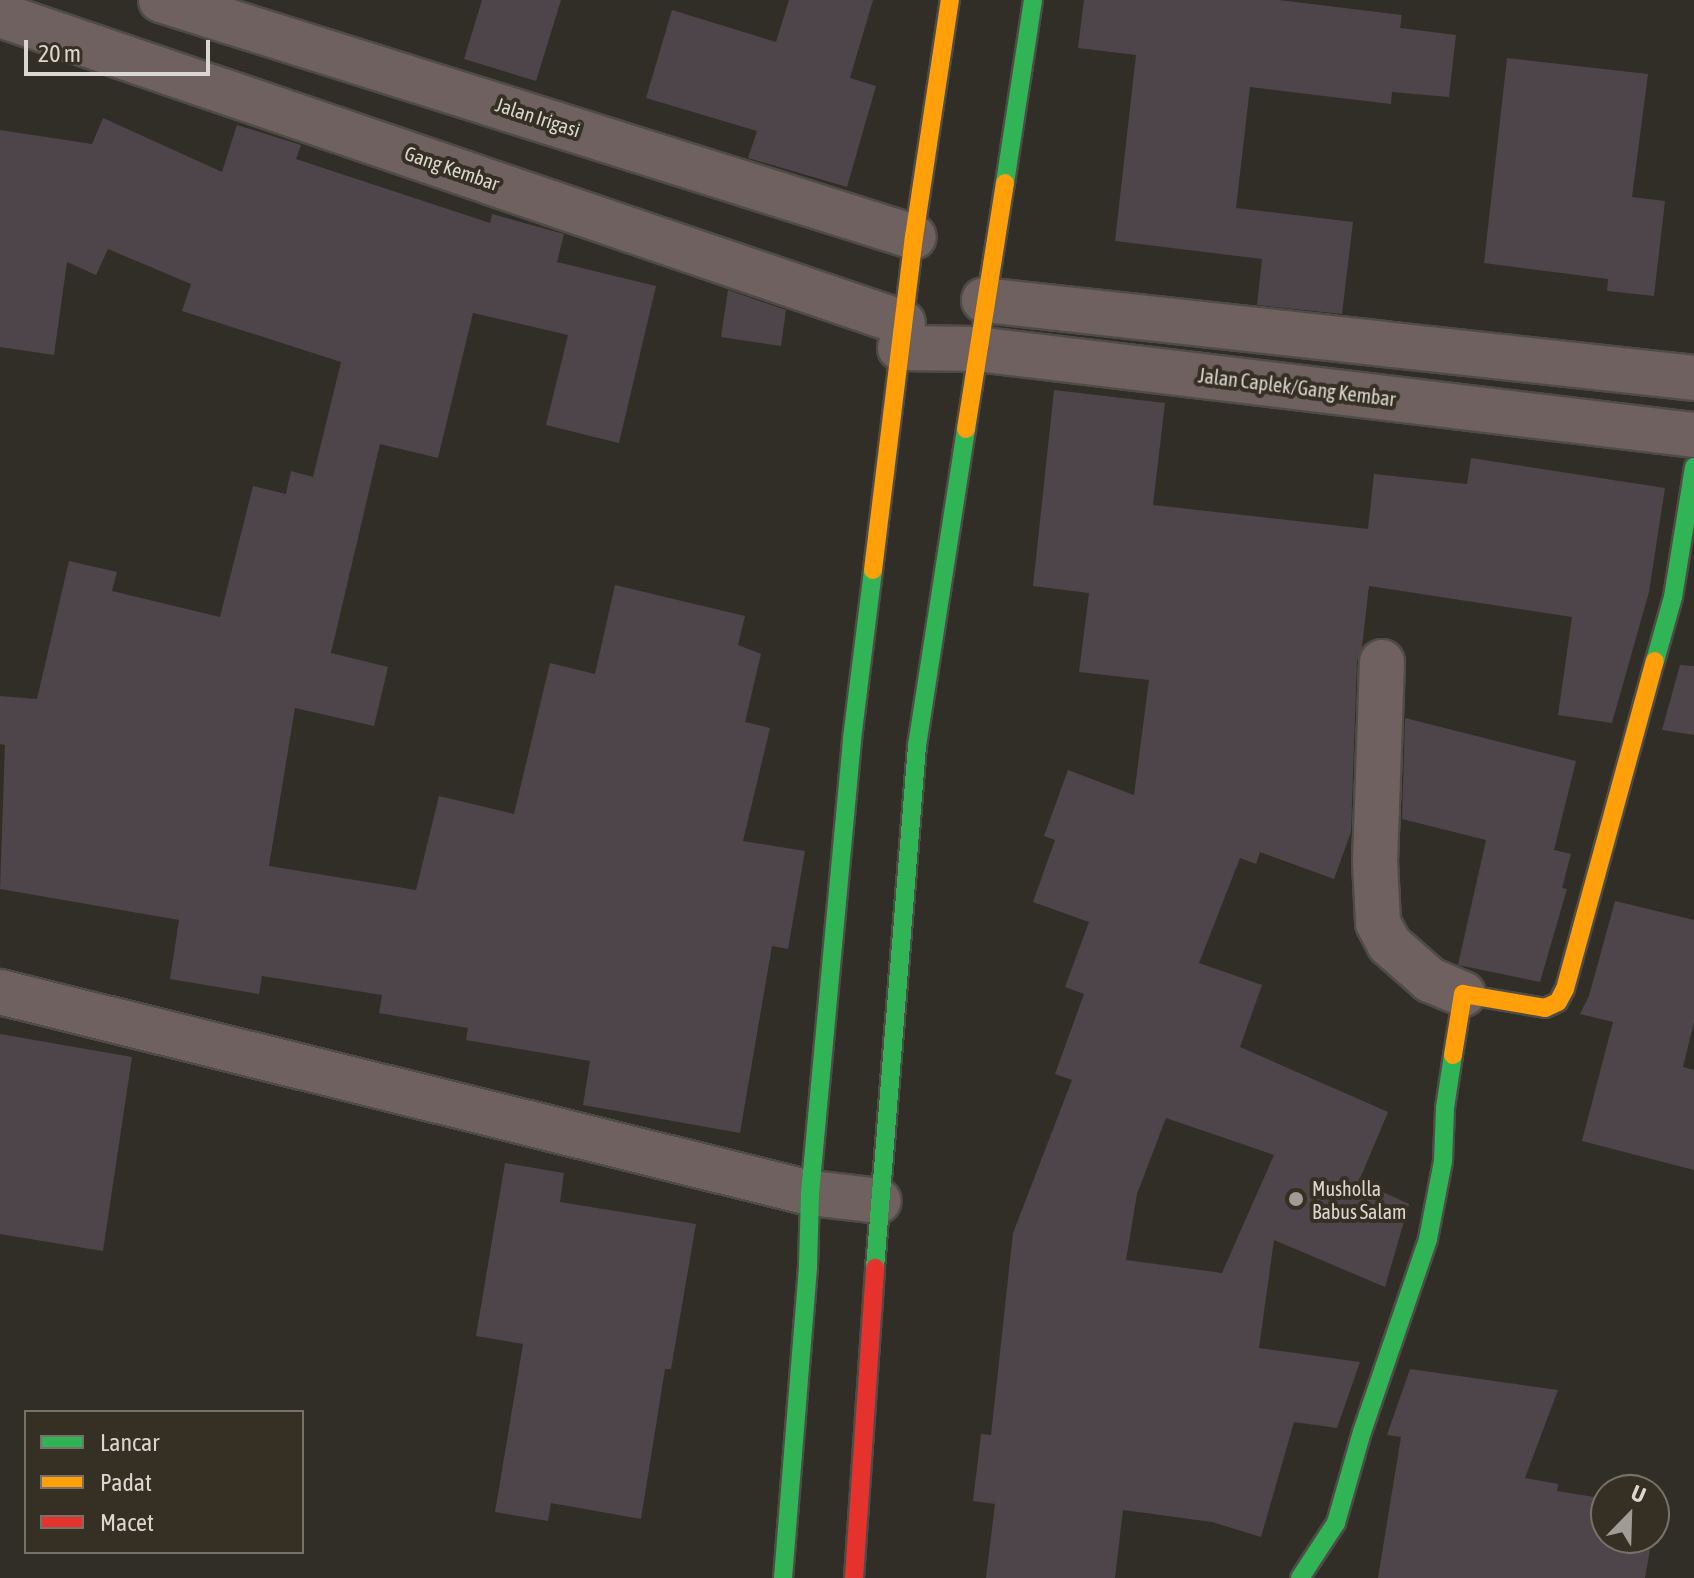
<!DOCTYPE html>
<style>
body{margin:0}
#map{position:relative;width:1694px;height:1578px;overflow:hidden;background:#312e28;font-family:"Asap Condensed",sans-serif}
div>[style]{position:absolute}
.building>*{inset:0;background:#4d454a}
.roads{filter:drop-shadow(2px 0 #4f4c47) drop-shadow(-2px 0 #4f4c47) drop-shadow(0 2px #4f4c47) drop-shadow(0 -2px #4f4c47)}
.street>*{height:44px;margin:-22px;padding:0 22px;transform-origin:22px;border-radius:22px;background:#6f6160}
.fast>*{height:18px;margin:-9px;padding:0 9px;transform-origin:9px;border-radius:9px;background:#30b455}
.slow>*{height:18px;margin:-9px;padding:0 9px;transform-origin:9px;border-radius:9px;background:#ff9f0a}
.jam>*{height:18px;margin:-9px;padding:0 9px;transform-origin:9px;border-radius:9px;background:#e5322d}
.dots>*{width:22px;height:22px;translate:-50% -50%;box-sizing:border-box;border:4px solid #352f24;border-radius:50%}
span{translate:-50% -50%;white-space:nowrap;text-align:center;line-height:1.15;-webkit-text-stroke:8px #352f24;paint-order:stroke}
.street-label{font-size:20px;color:#dad7d0}
.poi-label{font-size:20px;color:#dad7d0}
.left{translate:0 -50%;text-align:left}
.legend{position:absolute;left:24px;top:1410px;width:280px;height:144px;box-sizing:border-box;background:#352f24;border:2px solid #777269;margin:0;padding:10px 14px;list-style:none;font-size:24px;color:#dad7d0}
.legend li{display:flex;align-items:center;gap:16px;height:40px}
.legend b{width:40px;border:2px solid #777269}
.north{position:absolute;left:1590px;top:1474px;width:80px;height:80px;box-sizing:border-box;background:#352f24;border:2px solid #777269;border-radius:50%;rotate:23deg;font-size:22px;font-weight:700;line-height:32px;text-align:center;color:#dad7d0}
.north::after{content:'';display:block;margin:auto;width:28px;height:36px;background:#9f9c95;clip-path:polygon(50% 0,100% 100%,50% 72%,0 100%)}
.scale{position:absolute;left:24px;top:40px;width:186px;height:36px;box-sizing:border-box;border:4px solid #dad7d0;border-top:0;padding-left:10px;font-size:24px;line-height:28px;white-space:nowrap;color:#dad7d0;-webkit-text-stroke:6px #352f24;paint-order:stroke}
</style>
<div id="map">
<div class="building">
<div style="clip-path:polygon(482px 0,561px 0,536px 81px,464px 59px)"></div>
<div style="clip-path:polygon(789px 0,873px 0,850px 78px,876px 86px,847px 187px,748px 158px,757px 131px,646px 98px,672px 10px,776px 42px)"></div>
<div style="clip-path:polygon(1084px 0,1279px 0,1402px 15px,1400px 28px,1456px 35px,1449px 97px,1392px 92px,1391px 104px,1250px 87px,1236px 208px,1353px 222px,1342px 314px,1257px 305px,1262px 259px,1115px 241px,1136px 55px,1078px 48px)"></div>
<div style="clip-path:polygon(1507px 58px,1648px 74px,1632px 197px,1665px 201px,1654px 296px,1607px 291px,1608px 279px,1484px 263px)"></div>
<div style="clip-path:polygon(103px 118px,222px 172px,237px 125px,301px 145px,296px 159px,490px 223px,492px 214px,564px 234px,557px 262px,656px 286px,619px 443px,546px 425px,568px 335px,473px 313px,438px 458px,380px 444px,331px 653px,388px 667px,374px 726px,295px 708px,269px 866px,416px 890px,439px 796px,514px 814px,550px 663px,595px 674px,615px 585px,745px 616px,738px 645px,761px 654px,745px 722px,770px 728px,743px 841px,805px 851px,788px 949px,772px 946px,740px 1133px,583px 1105px,590px 1061px,466px 1040px,468px 1028px,379px 1013px,382px 995px,262px 976px,259px 994px,170px 979px,179px 920px,0 889px,5px 745px,0 744px,0 696px,37px 699px,69px 561px,117px 572px,112px 591px,220px 617px,253px 486px,286px 494px,291px 471px,313px 477px,341px 362px,182px 311px,191px 284px,108px 249px,96px 275px,67px 262px,54px 355px,0 347px,0 130px,92px 144px)"></div>
<div style="clip-path:polygon(728px 290px,786px 310px,781px 346px,721px 337px)"></div>
<div style="clip-path:polygon(evenodd,1054px 390px,1165px 403px,1153px 505px,1368px 529px,1374px 474px,1467px 484px,1471px 458px,1665px 488px,1649px 592px,1612px 723px,1558px 715px,1572px 617px,1369px 586px,1362px 647px,1357px 661px,1351px 832px,1334px 879px,1260px 852px,1256px 864px,1240px 858px,1199px 963px,1262px 985px,1240px 1047px,1388px 1112px,1359px 1181px,1409px 1204px,1385px 1287px,1274px 1240px,1259px 1348px,1360px 1362px,1337px 1428px,1294px 1422px,1261px 1537px,1212px 1522px,1123px 1510px,1115px 1578px,986px 1578px,995px 1504px,973px 1501px,981px 1434px,991px 1435px,1013px 1233px,1072px 1080px,1055px 1074px,1084px 994px,1065px 987px,1089px 922px,1033px 902px,1055px 840px,1044px 836px,1068px 770px,1134px 795px,1149px 680px,1079px 672px,1089px 593px,1033px 586px,1054px 390px,1166px 1118px,1274px 1155px,1222px 1273px,1126px 1260px,1137px 1194px,1166px 1118px)"></div>
<div style="clip-path:polygon(1680px 665px,1694px 666px,1694px 735px,1662px 730px)"></div>
<div style="clip-path:polygon(1405px 718px,1576px 761px,1554px 850px,1571px 854px,1562px 888px,1567px 889px,1540px 982px,1458px 965px,1486px 840px,1402px 819px)"></div>
<div style="clip-path:polygon(1615px 901px,1694px 920px,1694px 1022px,1683px 1067px,1694px 1070px,1694px 1170px,1582px 1141px,1613px 1022px,1580px 1014px,1589px 996px)"></div>
<div style="clip-path:polygon(0 1034px,132px 1057px,103px 1251px,0 1234px)"></div>
<div style="clip-path:polygon(505px 1163px,564px 1173px,560px 1202px,696px 1224px,671px 1369px,665px 1369px,641px 1519px,551px 1503px,548px 1521px,495px 1512px,523px 1344px,476px 1336px)"></div>
<div style="clip-path:polygon(1410px 1369px,1558px 1390px,1525px 1478px,1558px 1484px,1557px 1491px,1606px 1499px,1606px 1538px,1652px 1538px,1645px 1578px,1378px 1578px,1401px 1437px,1387px 1435px)"></div>
</div>
<div class="roads">
<div class="street">
<div style="left:161px;top:0;width:789px;rotate:17.47deg"></div>
<div style="left:0;top:15px;width:954px;rotate:18.83deg"></div>
<div style="left:984px;top:300px;width:714px;rotate:6.27deg"></div>
<div style="left:900px;top:348px;width:77px;rotate:0.7deg"></div>
<div style="left:977px;top:349px;width:722px;rotate:6.84deg"></div>
<div style="left:1382px;top:662px;width:199px;rotate:92deg"></div>
<div style="left:1375px;top:861px;width:62px;rotate:87.2deg"></div>
<div style="left:1378px;top:923px;width:24px;rotate:62deg"></div>
<div style="left:1389px;top:944px;width:55px;rotate:41.3deg"></div>
<div style="left:1430px;top:980px;width:36px;rotate:23deg"></div>
<div style="left:0;top:992px;width:835px;rotate:13.94deg"></div>
<div style="left:810px;top:1193px;width:69px;rotate:6.6deg"></div>
</div>
<div class="fast">
<div style="left:1005px;top:183px;width:185px;rotate:-81.3deg"></div>
<div style="left:1655px;top:661px;width:66px;rotate:-74.3deg"></div>
<div style="left:1673px;top:597px;width:132px;rotate:-80.8deg"></div>
<div style="left:875px;top:1268px;width:524px;rotate:-85.4deg"></div>
<div style="left:917px;top:746px;width:321px;rotate:-81.2deg"></div>
<div style="left:783px;top:1578px;width:313px;rotate:-85.4deg"></div>
<div style="left:808px;top:1266px;width:73px;rotate:-88.4deg"></div>
<div style="left:810px;top:1193px;width:456px;rotate:-84.7deg"></div>
<div style="left:852px;top:739px;width:170px;rotate:-82.9deg"></div>
<div style="left:1300px;top:1578px;width:66px;rotate:-56.8deg"></div>
<div style="left:1336px;top:1523px;width:95px;rotate:-74.1deg"></div>
<div style="left:1362px;top:1432px;width:204px;rotate:-71.1deg"></div>
<div style="left:1428px;top:1239px;width:79px;rotate:-79.1deg"></div>
<div style="left:1443px;top:1161px;width:53px;rotate:-87.8deg"></div>
<div style="left:1445px;top:1108px;width:54px;rotate:-81.4deg"></div>
</div>
<div class="slow">
<div style="left:966px;top:429px;width:249px;rotate:-81deg"></div>
<div style="left:873px;top:570px;width:336px;rotate:-83deg"></div>
<div style="left:914px;top:237px;width:240px;rotate:-81.4deg"></div>
<div style="left:1453px;top:1055px;width:62px;rotate:-80.7deg"></div>
<div style="left:1463px;top:994px;width:83px;rotate:9.7deg"></div>
<div style="left:1545px;top:1008px;width:14px;rotate:-25deg"></div>
<div style="left:1558px;top:1002px;width:15px;rotate:-62deg"></div>
<div style="left:1565px;top:989px;width:340px;rotate:-74.7deg"></div>
</div>
<div class="jam">
<div style="left:854px;top:1578px;width:311px;rotate:-86.1deg"></div>
</div>
</div>
<div class="dots">
<div style="left:1296px;top:1199px;background:#9f9c95"></div>
</div>
<div class="street-label">
<span style="left:538px;top:117px;rotate:18deg">Jalan Irigasi</span>
<span style="left:452px;top:168px;rotate:19deg">Gang Kembar</span>
<span style="left:1297px;top:387px;rotate:7deg">Jalan Caplek/Gang Kembar</span>
</div>
<div class="poi-label">
<span class="left" style="left:1312px;top:1200px">Musholla<br>Babus Salam</span>
</div>
<ul class="legend">
<li><b style="height:10px;background:#30b455"></b>Lancar</li>
<li><b style="height:10px;background:#ff9f0a"></b>Padat</li>
<li><b style="height:10px;background:#e5322d"></b>Macet</li>
</ul>
<div class="north">U</div>
<div class="scale">20 m</div>
</div>
